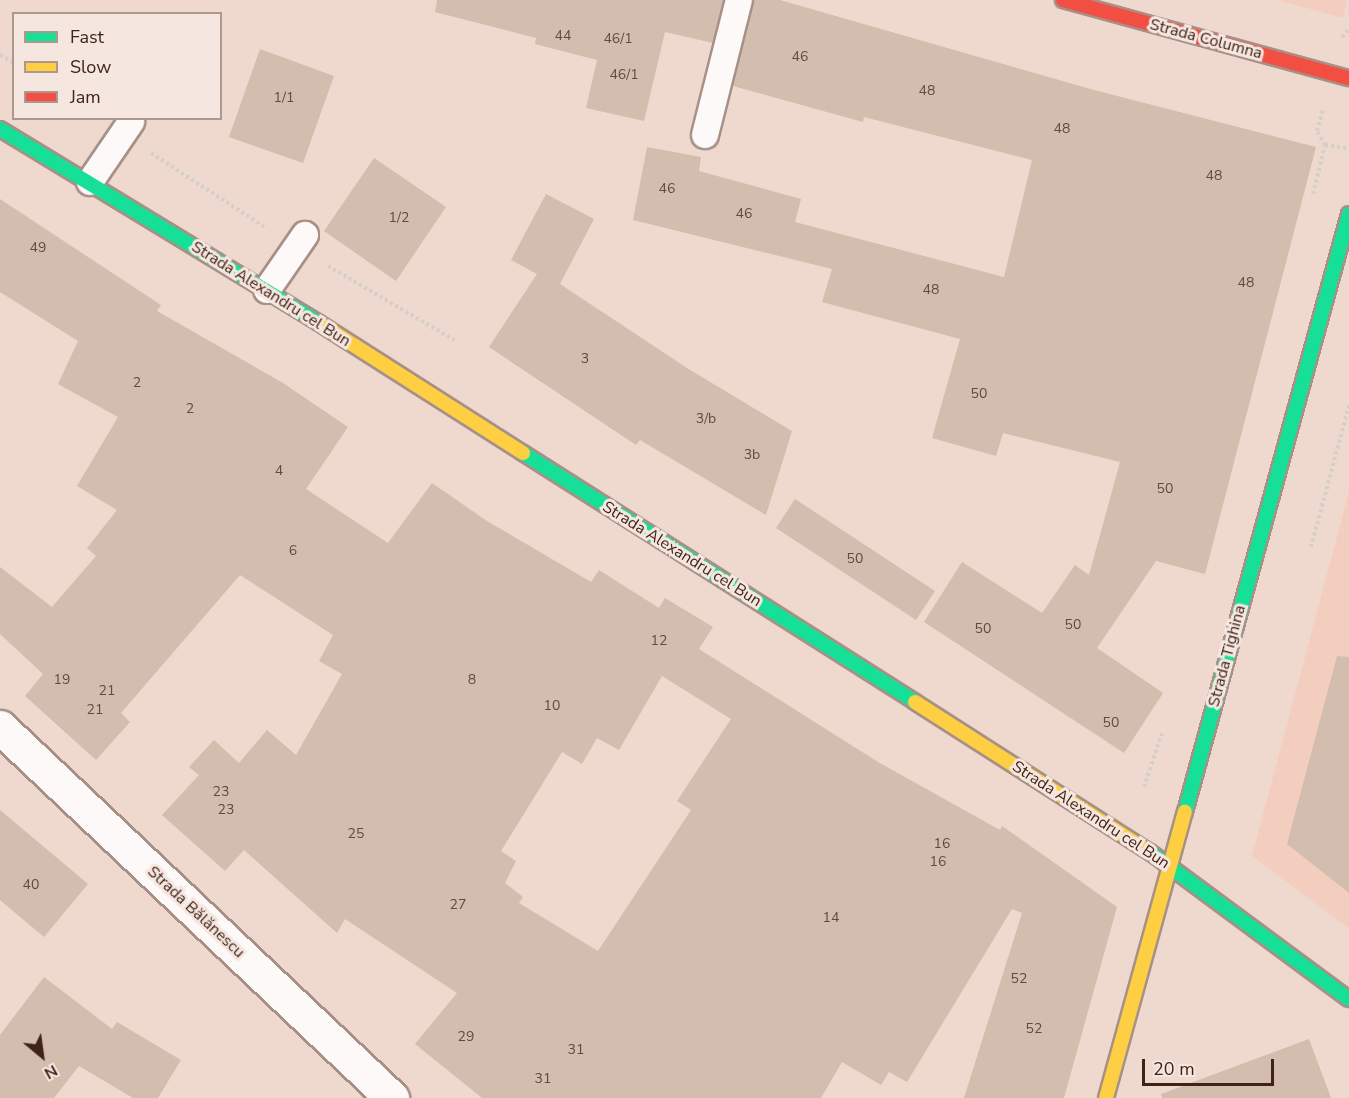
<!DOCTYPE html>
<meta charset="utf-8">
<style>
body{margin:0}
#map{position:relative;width:1349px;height:1098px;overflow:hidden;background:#efd8cd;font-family:"Nunito Sans",sans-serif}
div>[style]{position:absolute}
.built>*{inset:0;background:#f3cebe}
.building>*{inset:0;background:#d2bdae}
.path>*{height:4px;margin-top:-2px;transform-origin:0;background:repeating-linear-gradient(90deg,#d5ceca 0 3px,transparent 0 6px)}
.roads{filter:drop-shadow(2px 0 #a79086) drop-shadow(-2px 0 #a79086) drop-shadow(0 2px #a79086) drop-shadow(0 -2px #a79086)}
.lane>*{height:26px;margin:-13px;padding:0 13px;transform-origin:13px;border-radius:13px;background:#fdf9f8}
.street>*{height:33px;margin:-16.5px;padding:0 16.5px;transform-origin:16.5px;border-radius:16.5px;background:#fdf9f8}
.fast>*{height:14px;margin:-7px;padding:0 7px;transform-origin:7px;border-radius:7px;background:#16e098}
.slow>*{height:14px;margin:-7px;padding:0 7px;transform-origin:7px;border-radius:7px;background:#ffcf43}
.jam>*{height:14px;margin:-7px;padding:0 7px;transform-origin:7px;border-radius:7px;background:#f24e42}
span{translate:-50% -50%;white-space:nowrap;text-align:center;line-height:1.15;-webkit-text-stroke:6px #f5e6e0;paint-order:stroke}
.number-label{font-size:14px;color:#634a3c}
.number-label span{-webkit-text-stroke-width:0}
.street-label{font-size:16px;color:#3e2316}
.legend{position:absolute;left:12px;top:12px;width:210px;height:108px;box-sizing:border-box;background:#f5e6e0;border:2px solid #ac988f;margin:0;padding:8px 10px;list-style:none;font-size:18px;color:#3e2316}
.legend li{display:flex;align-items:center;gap:12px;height:30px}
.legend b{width:30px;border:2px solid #ac988f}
.north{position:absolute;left:12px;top:1026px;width:60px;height:60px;-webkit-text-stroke:4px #f5e6e0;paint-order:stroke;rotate:151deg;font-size:16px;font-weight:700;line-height:24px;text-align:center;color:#3e2316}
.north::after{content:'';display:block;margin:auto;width:21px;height:27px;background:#3e2316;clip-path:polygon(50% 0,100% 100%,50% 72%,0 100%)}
.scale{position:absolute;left:1142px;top:1059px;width:132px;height:27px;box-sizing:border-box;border:3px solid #3e2316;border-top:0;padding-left:8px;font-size:18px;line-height:21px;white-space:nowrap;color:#3e2316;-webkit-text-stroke:4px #f5e6e0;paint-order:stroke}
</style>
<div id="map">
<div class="built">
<div style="clip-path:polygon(1277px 0,1347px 0,1343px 18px)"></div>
<div style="clip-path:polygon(1349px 492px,1349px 928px,1252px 856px)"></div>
</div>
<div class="building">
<div style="clip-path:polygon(437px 0,724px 0,713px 43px,665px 32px,644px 121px,586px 108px,597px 60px,535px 44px,536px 38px,435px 12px)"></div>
<div style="clip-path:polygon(754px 0,780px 0,1094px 90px,1316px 147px,1205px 574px,1156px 561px,1097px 648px,1163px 693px,1124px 753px,924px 622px,962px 562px,1042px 613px,1075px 565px,1089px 575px,1120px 462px,1003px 433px,996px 456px,932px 438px,960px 339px,822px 302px,832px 269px,633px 220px,647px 147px,701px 157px,699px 171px,801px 199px,795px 222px,1004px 277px,1032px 160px,864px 117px,863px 122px,733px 86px)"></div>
<div style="clip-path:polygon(260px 49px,334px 76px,303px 163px,229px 137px)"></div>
<div style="clip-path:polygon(374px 158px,446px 207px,396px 281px,324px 231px)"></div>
<div style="clip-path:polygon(546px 194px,594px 219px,560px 284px,687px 368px,792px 431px,766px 515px,640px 440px,636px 445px,489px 347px,537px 274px,511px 260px)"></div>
<div style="clip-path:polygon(evenodd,0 199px,161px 305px,157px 311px,283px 383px,348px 427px,306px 489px,388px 543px,432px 483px,487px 521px,591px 582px,599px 570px,659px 608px,665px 598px,713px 627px,699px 649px,878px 762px,1000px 830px,1002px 826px,1117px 907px,1064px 1098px,964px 1098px,1022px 913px,1012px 909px,907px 1082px,889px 1072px,881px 1085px,842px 1062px,821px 1098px,482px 1098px,415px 1044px,457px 993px,345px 919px,337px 933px,244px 850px,225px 871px,162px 815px,199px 775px,189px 767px,214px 740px,239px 763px,267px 730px,296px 755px,342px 674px,319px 661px,333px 635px,240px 575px,121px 713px,130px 722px,96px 760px,25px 696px,43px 674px,0 634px,0 567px,52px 607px,96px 556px,87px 548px,117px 510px,77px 486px,118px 417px,58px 384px,78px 341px,0 292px,0 199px,662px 676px,731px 719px,677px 801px,691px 810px,598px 951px,519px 903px,523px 897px,505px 883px,516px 861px,501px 851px,562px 752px,582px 764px,597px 738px,619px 750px,662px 676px)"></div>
<div style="clip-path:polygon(795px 499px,935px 591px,916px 620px,776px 528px)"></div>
<div style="clip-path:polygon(1337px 656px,1349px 657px,1349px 893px,1287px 844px)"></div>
<div style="clip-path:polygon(0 810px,88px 884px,44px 937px,0 900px)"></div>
<div style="clip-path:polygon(44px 977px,112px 1029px,117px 1022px,181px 1060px,158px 1098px,133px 1098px,79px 1066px,54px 1098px,0 1098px,0 1035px)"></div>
<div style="clip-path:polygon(1309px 1039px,1331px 1098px,1162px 1098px,1161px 1094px)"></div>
</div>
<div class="path">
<div style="left:1342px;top:37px;width:11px;rotate:-49deg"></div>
<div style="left:0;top:55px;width:16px;rotate:30deg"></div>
<div style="left:1325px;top:145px;width:24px;rotate:9deg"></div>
<div style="left:151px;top:153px;width:137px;rotate:33.1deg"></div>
<div style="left:1313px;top:194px;width:50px;rotate:-76.2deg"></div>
<div style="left:1325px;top:145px;width:16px;rotate:-120deg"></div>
<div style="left:1317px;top:131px;width:22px;rotate:-74deg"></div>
<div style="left:328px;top:266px;width:148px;rotate:30.4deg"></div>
<div style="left:1311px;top:547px;width:147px;rotate:-75deg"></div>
<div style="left:1144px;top:787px;width:57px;rotate:-71.6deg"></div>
</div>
<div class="roads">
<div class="lane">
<div style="left:705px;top:135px;width:139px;rotate:-75.9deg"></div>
<div style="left:90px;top:182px;width:73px;rotate:-55.7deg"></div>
<div style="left:267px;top:290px;width:67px;rotate:-55.4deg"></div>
</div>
<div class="street">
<div style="left:0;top:727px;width:540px;rotate:43.42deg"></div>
</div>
<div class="fast">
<div style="left:0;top:129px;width:373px;rotate:31.3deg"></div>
<div style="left:523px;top:453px;width:464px;rotate:32.4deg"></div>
<div style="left:1185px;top:812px;width:620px;rotate:-74.66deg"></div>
<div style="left:1150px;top:852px;width:247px;rotate:36.5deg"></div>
</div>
<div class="slow">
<div style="left:319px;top:323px;width:242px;rotate:32.5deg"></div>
<div style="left:915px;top:702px;width:279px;rotate:32.6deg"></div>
<div style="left:1106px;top:1098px;width:297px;rotate:-74.6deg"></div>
</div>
<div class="jam">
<div style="left:1063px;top:0;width:296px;rotate:15.3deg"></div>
</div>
</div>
<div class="number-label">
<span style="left:563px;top:36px">44</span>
<span style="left:618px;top:39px">46/1</span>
<span style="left:800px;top:57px">46</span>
<span style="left:624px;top:75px">46/1</span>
<span style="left:927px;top:91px">48</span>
<span style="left:284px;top:98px">1/1</span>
<span style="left:1062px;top:129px">48</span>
<span style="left:1214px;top:176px">48</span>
<span style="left:667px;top:189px">46</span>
<span style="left:744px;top:214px">46</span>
<span style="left:399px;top:218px">1/2</span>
<span style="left:38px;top:248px">49</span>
<span style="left:1246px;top:283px">48</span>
<span style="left:931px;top:290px">48</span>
<span style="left:585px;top:359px">3</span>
<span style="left:137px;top:383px">2</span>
<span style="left:979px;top:394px">50</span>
<span style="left:190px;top:409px">2</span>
<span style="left:706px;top:419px">3/b</span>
<span style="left:752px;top:455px">3b</span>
<span style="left:279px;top:471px">4</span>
<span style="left:1165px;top:489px">50</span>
<span style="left:293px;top:551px">6</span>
<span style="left:855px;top:559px">50</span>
<span style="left:1073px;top:625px">50</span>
<span style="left:983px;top:629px">50</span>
<span style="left:659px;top:641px">12</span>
<span style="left:62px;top:680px">19</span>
<span style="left:472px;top:680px">8</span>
<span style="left:107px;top:691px">21</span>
<span style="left:552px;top:706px">10</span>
<span style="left:95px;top:710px">21</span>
<span style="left:1111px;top:723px">50</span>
<span style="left:221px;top:792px">23</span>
<span style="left:226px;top:810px">23</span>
<span style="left:356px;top:834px">25</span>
<span style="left:942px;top:844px">16</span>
<span style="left:938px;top:862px">16</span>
<span style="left:31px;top:885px">40</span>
<span style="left:458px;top:905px">27</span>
<span style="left:831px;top:918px">14</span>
<span style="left:1019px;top:979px">52</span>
<span style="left:1034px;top:1029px">52</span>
<span style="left:466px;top:1037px">29</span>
<span style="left:576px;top:1050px">31</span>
<span style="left:543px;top:1079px">31</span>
</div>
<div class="street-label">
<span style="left:1206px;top:39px;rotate:15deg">Strada Columna</span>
<span style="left:271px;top:294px;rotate:32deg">Strada Alexandru cel Bun</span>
<span style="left:682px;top:554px;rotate:32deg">Strada Alexandru cel Bun</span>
<span style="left:1227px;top:656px;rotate:-75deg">Strada Tighina</span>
<span style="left:1091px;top:815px;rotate:33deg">Strada Alexandru cel Bun</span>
<span style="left:196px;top:912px;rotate:43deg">Strada Bălănescu</span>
</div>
<ul class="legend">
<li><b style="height:8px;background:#16e098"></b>Fast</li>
<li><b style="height:8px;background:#ffcf43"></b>Slow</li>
<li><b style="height:8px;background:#f24e42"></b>Jam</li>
</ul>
<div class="north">N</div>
<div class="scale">20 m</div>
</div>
